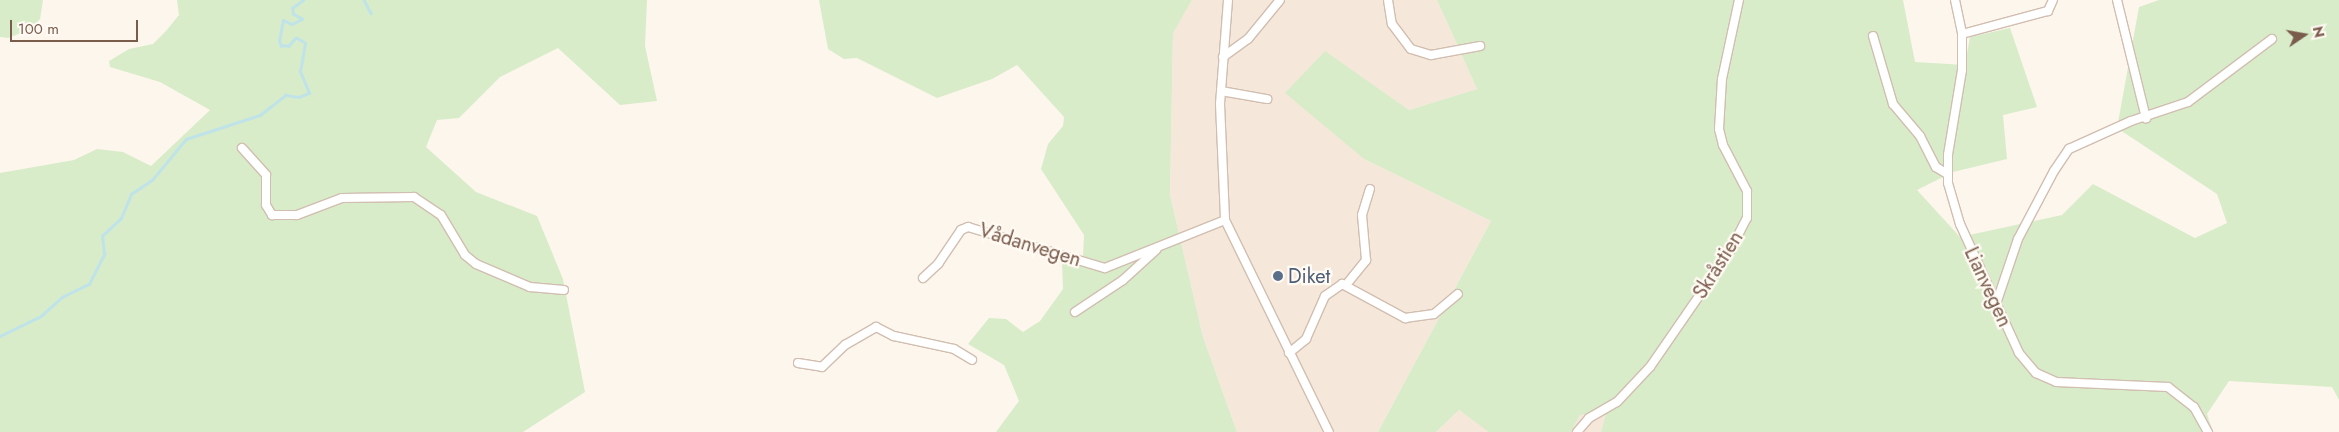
<!DOCTYPE html>
<meta charset="utf-8">
<style>
body{margin:0}
#map{position:relative;width:2339px;height:432px;overflow:hidden;background:#fdf6ec;font-family:Jost,sans-serif}
div>[style]{position:absolute}
.residential>*{inset:0;background:#f5e8da}
.green>*{inset:0;background:#d8ecc9}
.stream>*{height:2.5px;margin:-1.25px;padding:0 1.25px;transform-origin:1.25px;border-radius:1.25px;background:#bfe3e8}
.roads{filter:drop-shadow(1px 0 #d1beb0) drop-shadow(-1px 0 #d1beb0) drop-shadow(0 1px #d1beb0) drop-shadow(0 -1px #d1beb0)}
.minor>*{height:8px;margin:-4px;padding:0 4px;transform-origin:4px;border-radius:4px;background:#fff}
.dots>*{width:14px;height:14px;translate:-50% -50%;box-sizing:border-box;border:2px solid #fffaf3;border-radius:50%}
span{translate:-50% -50%;white-space:nowrap;text-align:center;line-height:1.15;-webkit-text-stroke:4.5px #fffaf3;paint-order:stroke}
.street-label{font-size:20px;color:#7a5c4d}
.service-label{font-size:20px;color:#4e5e75}
.left{translate:0 -50%;text-align:left}
.north{position:absolute;left:2279px;top:10px;width:50px;height:50px;-webkit-text-stroke:4px #fffaf3;paint-order:stroke;rotate:78deg;font-size:14px;font-weight:700;line-height:20px;text-align:center;color:#7a5c4d}
.north::after{content:'';display:block;margin:auto;width:18px;height:22px;background:#7a5c4d;clip-path:polygon(50% 0,100% 100%,50% 72%,0 100%)}
.scale{position:absolute;left:10px;top:20px;width:128px;height:22px;box-sizing:border-box;border:2px solid #7a5c4d;border-top:0;padding-left:6px;font-size:15px;line-height:18px;white-space:nowrap;color:#7a5c4d;-webkit-text-stroke:4px #fffaf3;paint-order:stroke}
</style>
<div id="map">
<div class="residential">
<div style="clip-path:polygon(1192px 0,1437px 0,1477px 89px,1409px 110px,1325px 52px,1364px 159px,1491px 221px,1378px 432px,1237px 432px,1203px 337px,1170px 195px,1173px 32px)"></div>
<div style="clip-path:polygon(1459px 410px,1488px 429px,1489px 432px,1436px 432px)"></div>
<div style="clip-path:polygon(1606px 413px,1601px 432px,1571px 432px,1580px 415px)"></div>
</div>
<div class="green">
<div style="clip-path:polygon(0 0,43px 0,40px 19px,31px 29px,8px 38px,0 37px)"></div>
<div style="clip-path:polygon(177px 0,647px 0,645px 46px,657px 101px,620px 105px,558px 48px,500px 77px,459px 118px,437px 120px,426px 147px,476px 192px,537px 216px,563px 279px,585px 392px,523px 432px,0 432px,0 173px,74px 160px,97px 149px,123px 152px,151px 166px,210px 110px,160px 82px,110px 67px,109px 61px,129px 49px,153px 44px,166px 31px,179px 15px)"></div>
<div style="clip-path:polygon(819px 0,1192px 0,1173px 33px,1170px 195px,1203px 337px,1237px 432px,996px 432px,1019px 401px,1004px 365px,968px 344px,989px 318px,1006px 319px,1023px 332px,1040px 321px,1063px 289px,1062px 261px,1083px 256px,1084px 235px,1041px 169px,1048px 144px,1063px 126px,1064px 117px,1017px 65px,992px 79px,937px 98px,857px 58px,844px 59px,828px 49px)"></div>
<div style="clip-path:polygon(1437px 0,1903px 0,1915px 62px,1965px 65px,1970px 37px,2010px 28px,2037px 107px,2003px 115px,2007px 159px,1953px 172px,1917px 190px,1960px 237px,2062px 215px,2093px 184px,2195px 238px,2227px 223px,2217px 194px,2117px 128px,2139px 7px,2159px 0,2339px 0,2339px 400px,2332px 387px,2229px 381px,2207px 414px,2213px 432px,1601px 432px,1606px 413px,1580px 415px,1571px 432px,1489px 432px,1459px 410px,1436px 432px,1378px 432px,1491px 221px,1364px 159px,1285px 93px,1325px 51px,1409px 110px,1477px 89px)"></div>
</div>
<div class="stream">
<div style="left:364px;top:0;width:15px;rotate:62deg"></div>
<div style="left:0;top:336px;width:46px;rotate:-26deg"></div>
<div style="left:41px;top:316px;width:28px;rotate:-42deg"></div>
<div style="left:62px;top:297px;width:30px;rotate:-26deg"></div>
<div style="left:89px;top:284px;width:34px;rotate:-63deg"></div>
<div style="left:104px;top:254px;width:18px;rotate:-96deg"></div>
<div style="left:102px;top:236px;width:26px;rotate:-43deg"></div>
<div style="left:121px;top:218px;width:26px;rotate:-67deg"></div>
<div style="left:131px;top:194px;width:25px;rotate:-34deg"></div>
<div style="left:152px;top:180px;width:53px;rotate:-50.3deg"></div>
<div style="left:186px;top:139px;width:78px;rotate:-18deg"></div>
<div style="left:260px;top:115px;width:33px;rotate:-38deg"></div>
<div style="left:286px;top:95px;width:13px;rotate:9deg"></div>
<div style="left:299px;top:97px;width:11px;rotate:-22deg"></div>
<div style="left:309px;top:93px;width:23px;rotate:-113deg"></div>
<div style="left:300px;top:72px;width:29px;rotate:-80deg"></div>
<div style="left:305px;top:43px;width:10px;rotate:-151deg"></div>
<div style="left:296px;top:38px;width:11px;rotate:131deg"></div>
<div style="left:289px;top:46px;width:8px;rotate:180deg"></div>
<div style="left:281px;top:46px;width:5px;rotate:-112deg"></div>
<div style="left:279px;top:41px;width:21px;rotate:-79deg"></div>
<div style="left:283px;top:20px;width:10px;rotate:24deg"></div>
<div style="left:292px;top:24px;width:11px;rotate:-27deg"></div>
<div style="left:302px;top:19px;width:10px;rotate:-151deg"></div>
<div style="left:293px;top:14px;width:6px;rotate:-99deg"></div>
<div style="left:292px;top:8px;width:14px;rotate:-36deg"></div>
</div>
<div class="roads">
<div class="minor">
<div style="left:1228px;top:0;width:104px;rotate:94.4deg"></div>
<div style="left:1220px;top:104px;width:116px;rotate:87.5deg"></div>
<div style="left:1225px;top:220px;width:236px;rotate:63.9deg"></div>
<div style="left:1388px;top:0;width:24px;rotate:81deg"></div>
<div style="left:1392px;top:24px;width:31px;rotate:53deg"></div>
<div style="left:1411px;top:49px;width:21px;rotate:17deg"></div>
<div style="left:1431px;top:55px;width:50px;rotate:-10.4deg"></div>
<div style="left:1955px;top:0;width:35px;rotate:78deg"></div>
<div style="left:1962px;top:34px;width:36px;rotate:90deg"></div>
<div style="left:1962px;top:70px;width:86px;rotate:99.4deg"></div>
<div style="left:1948px;top:155px;width:28px;rotate:90deg"></div>
<div style="left:1948px;top:183px;width:43px;rotate:73.7deg"></div>
<div style="left:1960px;top:224px;width:142px;rotate:65.4deg"></div>
<div style="left:2019px;top:353px;width:26px;rotate:50deg"></div>
<div style="left:2036px;top:373px;width:22px;rotate:24deg"></div>
<div style="left:2056px;top:382px;width:112px;rotate:2.6deg"></div>
<div style="left:2168px;top:387px;width:33px;rotate:38deg"></div>
<div style="left:2194px;top:407px;width:29px;rotate:61deg"></div>
<div style="left:2117px;top:0;width:122px;rotate:76.2deg"></div>
<div style="left:1962px;top:34px;width:89px;rotate:-15deg"></div>
<div style="left:2048px;top:11px;width:12px;rotate:-66deg"></div>
<div style="left:1873px;top:36px;width:71px;rotate:73.6deg"></div>
<div style="left:1893px;top:104px;width:42px;rotate:49.8deg"></div>
<div style="left:1920px;top:136px;width:35px;rotate:63deg"></div>
<div style="left:1936px;top:167px;width:13px;rotate:32deg"></div>
<div style="left:1223px;top:57px;width:31px;rotate:-36deg"></div>
<div style="left:1248px;top:39px;width:50px;rotate:-50.6deg"></div>
<div style="left:1221px;top:91px;width:47px;rotate:9.9deg"></div>
<div style="left:242px;top:148px;width:36px;rotate:48deg"></div>
<div style="left:266px;top:175px;width:30px;rotate:90deg"></div>
<div style="left:266px;top:205px;width:12px;rotate:59deg"></div>
<div style="left:272px;top:215px;width:25px"></div>
<div style="left:297px;top:215px;width:48px;rotate:-20.7deg"></div>
<div style="left:342px;top:198px;width:72px;rotate:-0.8deg"></div>
<div style="left:414px;top:197px;width:32px;rotate:34deg"></div>
<div style="left:441px;top:215px;width:47px;rotate:59deg"></div>
<div style="left:465px;top:255px;width:14px;rotate:39deg"></div>
<div style="left:476px;top:264px;width:59px;rotate:23.1deg"></div>
<div style="left:530px;top:287px;width:34px;rotate:5deg"></div>
<div style="left:923px;top:278px;width:21px;rotate:-43deg"></div>
<div style="left:938px;top:264px;width:41px;rotate:-55.9deg"></div>
<div style="left:961px;top:230px;width:8px;rotate:-23deg"></div>
<div style="left:968px;top:227px;width:143px;rotate:16.7deg"></div>
<div style="left:1105px;top:268px;width:129px;rotate:-21.8deg"></div>
<div style="left:1346px;top:285px;width:32px;rotate:-51deg"></div>
<div style="left:1366px;top:260px;width:45px;rotate:-95.1deg"></div>
<div style="left:1362px;top:215px;width:27px;rotate:-73deg"></div>
<div style="left:1996px;top:304px;width:69px;rotate:-71.3deg"></div>
<div style="left:2018px;top:239px;width:77px;rotate:-62.1deg"></div>
<div style="left:2054px;top:171px;width:27px;rotate:-56deg"></div>
<div style="left:2069px;top:149px;width:68px;rotate:-24.3deg"></div>
<div style="left:2131px;top:121px;width:60px;rotate:-18.4deg"></div>
<div style="left:2188px;top:102px;width:105px;rotate:-36.9deg"></div>
<div style="left:1075px;top:312px;width:58px;rotate:-33.7deg"></div>
<div style="left:1123px;top:280px;width:45px;rotate:-42.3deg"></div>
<div style="left:1289px;top:353px;width:22px;rotate:-39deg"></div>
<div style="left:1306px;top:339px;width:47px;rotate:-66.2deg"></div>
<div style="left:1325px;top:296px;width:21px;rotate:-35deg"></div>
<div style="left:1342px;top:284px;width:72px;rotate:28.4deg"></div>
<div style="left:1405px;top:318px;width:29px;rotate:-8deg"></div>
<div style="left:1434px;top:314px;width:31px;rotate:-40deg"></div>
<div style="left:798px;top:363px;width:24px;rotate:9deg"></div>
<div style="left:822px;top:367px;width:32px;rotate:-44deg"></div>
<div style="left:845px;top:345px;width:36px;rotate:-30deg"></div>
<div style="left:876px;top:327px;width:20px;rotate:27deg"></div>
<div style="left:894px;top:336px;width:61px;rotate:12.2deg"></div>
<div style="left:954px;top:349px;width:21px;rotate:31deg"></div>
<div style="left:1577px;top:432px;width:18px;rotate:-49deg"></div>
<div style="left:1589px;top:418px;width:32px;rotate:-30deg"></div>
<div style="left:1617px;top:402px;width:48px;rotate:-46.7deg"></div>
<div style="left:1650px;top:367px;width:141px;rotate:-55.4deg"></div>
<div style="left:1730px;top:251px;width:37px;rotate:-63deg"></div>
<div style="left:1747px;top:218px;width:27px;rotate:-90deg"></div>
<div style="left:1747px;top:191px;width:52px;rotate:-117.6deg"></div>
<div style="left:1723px;top:145px;width:16px;rotate:-104deg"></div>
<div style="left:1719px;top:129px;width:50px;rotate:-86.6deg"></div>
<div style="left:1722px;top:79px;width:81px;rotate:-77.9deg"></div>
</div>
</div>
<div class="dots">
<div style="left:1278px;top:276px;background:#5c6f8a"></div>
</div>
<div class="street-label">
<span style="left:1030px;top:245px;rotate:17deg">Vådanvegen</span>
<span style="left:1718px;top:265px;rotate:-58deg">Skråstien</span>
<span style="left:1988px;top:287px;rotate:65deg">Lianvegen</span>
</div>
<div class="service-label">
<span class="left" style="left:1288px;top:276px">Diket</span>
</div>
<div class="north">N</div>
<div class="scale">100 m</div>
</div>
